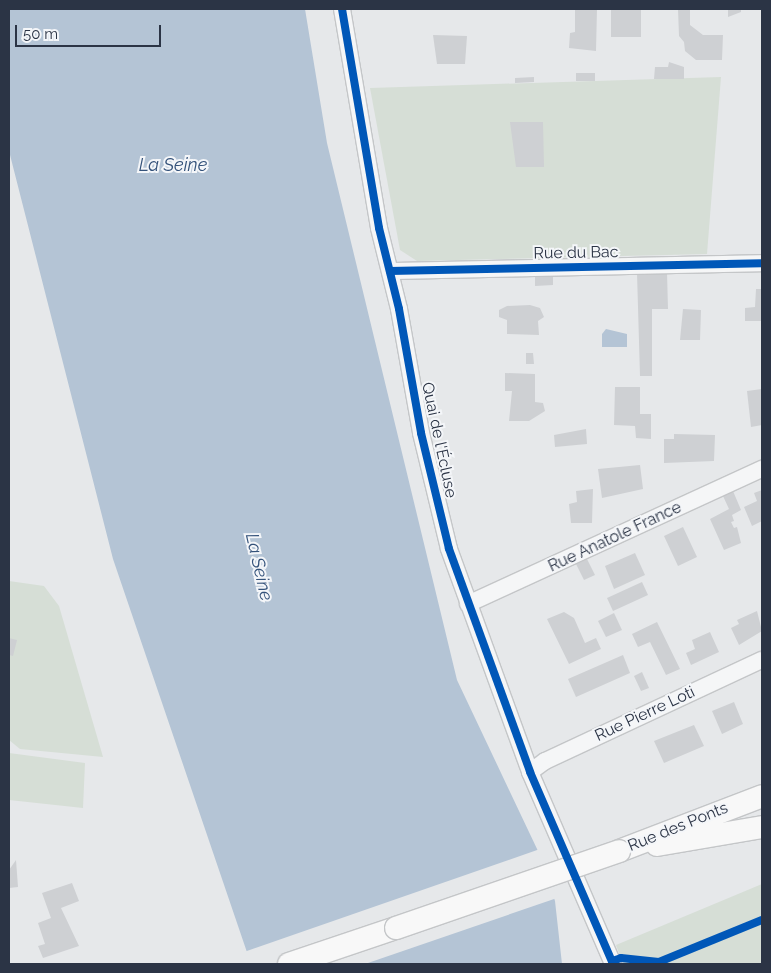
<!DOCTYPE html>
<meta charset="utf-8">
<style>
body{margin:0}
#map{position:relative;width:771px;height:973px;overflow:hidden;background:#e6e8ea;font-family:Raleway,sans-serif}
div>[style]{position:absolute}
.green>*{inset:0;background:#d6ded6}
.water>*{inset:0;background:#b4c4d5}
.pier>*{inset:0;background:#e6e8ea}
.building>*{inset:0;background:#ced0d3}
.roads{filter:drop-shadow(1px 0 #c4c6c8) drop-shadow(-1px 0 #c4c6c8) drop-shadow(0 1px #c4c6c8) drop-shadow(0 -1px #c4c6c8)}
.minor>*{height:16px;margin:-8px;padding:0 8px;transform-origin:8px;border-radius:8px;background:#f5f6f7}
.secondary>*{height:22px;margin:-11px;padding:0 11px;transform-origin:11px;border-radius:11px;background:#f8f8f8}
.bridges{filter:drop-shadow(1px 0 #c4c6c8) drop-shadow(-1px 0 #c4c6c8) drop-shadow(0 1px #c4c6c8) drop-shadow(0 -1px #c4c6c8)}
.secondary-bridge>*{height:22px;margin:-11px;padding:0 11px;transform-origin:11px;border-radius:11px;background:#f8f8f8}
.cycleway>*{height:8px;margin:-4px;padding:0 4px;transform-origin:4px;border-radius:4px;background:#0057b8}
span{translate:-50% -50%;white-space:nowrap;text-align:center;line-height:1.15;-webkit-text-stroke:4px #f4f6f9;paint-order:stroke}
.street-label{font-size:16px;color:#2b3445}
.water-label{font-size:18px;color:#34527a;font-style:italic}
.frame{position:absolute;inset:0;border:10px solid #2b3445;pointer-events:none}
.scale{position:absolute;left:15px;top:25px;width:146px;height:22px;box-sizing:border-box;border:2px solid #2b3445;border-top:0;padding-left:6px;font-size:15px;line-height:18px;white-space:nowrap;color:#2b3445;-webkit-text-stroke:4px #f4f6f9;paint-order:stroke}
</style>
<div id="map">
<div class="green">
<div style="clip-path:polygon(721px 77px,707px 254px,417px 261px,400px 250px,370px 88px)"></div>
<div style="clip-path:polygon(9px 581px,44px 586px,59px 606px,103px 757px,20px 749px,9px 740px)"></div>
<div style="clip-path:polygon(9px 753px,85px 763px,83px 808px,9px 800px)"></div>
<div style="clip-path:polygon(762px 884px,762px 964px,623px 964px,616px 945px)"></div>
</div>
<div class="water">
<div style="clip-path:polygon(9px 9px,305px 9px,327px 143px,457px 680px,538px 851px,555px 901px,562px 964px,251px 964px,113px 559px,9px 151px)"></div>
<div style="clip-path:polygon(606px 329px,627px 334px,627px 347px,602px 347px,602px 334px)"></div>
</div>
<div class="pier">
<div style="clip-path:polygon(540px 849px,557px 898px,365px 964px,248px 964px,244px 952px)"></div>
</div>
<div class="building">
<div style="clip-path:polygon(575px 9px,597px 9px,596px 51px,569px 48px,570px 33px,575px 32px)"></div>
<div style="clip-path:polygon(611px 9px,641px 9px,641px 37px,611px 37px)"></div>
<div style="clip-path:polygon(678px 9px,690px 9px,690px 25px,703px 35px,723px 35px,722px 60px,696px 60px,685px 51px,684px 42px,679px 36px)"></div>
<div style="clip-path:polygon(728px 9px,741px 9px,741px 12px,728px 17px)"></div>
<div style="clip-path:polygon(433px 35px,467px 36px,465px 64px,437px 64px)"></div>
<div style="clip-path:polygon(669px 62px,684px 67px,684px 79px,654px 79px,655px 67px,668px 67px)"></div>
<div style="clip-path:polygon(576px 73px,595px 73px,595px 81px,576px 81px)"></div>
<div style="clip-path:polygon(534px 77px,534px 82px,515px 83px,515px 78px)"></div>
<div style="clip-path:polygon(510px 122px,543px 122px,544px 167px,516px 167px)"></div>
<div style="clip-path:polygon(667px 272px,668px 309px,652px 309px,652px 376px,640px 376px,637px 273px)"></div>
<div style="clip-path:polygon(535px 276px,553px 276px,553px 285px,535px 286px)"></div>
<div style="clip-path:polygon(756px 289px,762px 289px,762px 321px,745px 321px,745px 308px,755px 307px)"></div>
<div style="clip-path:polygon(530px 305px,540px 308px,544px 317px,538px 321px,539px 335px,507px 334px,507px 320px,499px 317px,499px 310px,507px 306px)"></div>
<div style="clip-path:polygon(683px 309px,701px 310px,700px 340px,680px 340px)"></div>
<div style="clip-path:polygon(526px 353px,533px 353px,534px 364px,526px 364px)"></div>
<div style="clip-path:polygon(505px 373px,535px 374px,535px 402px,543px 403px,545px 411px,529px 421px,509px 421px,512px 391px,505px 391px)"></div>
<div style="clip-path:polygon(615px 387px,640px 387px,640px 414px,651px 414px,651px 439px,636px 438px,635px 426px,614px 425px)"></div>
<div style="clip-path:polygon(762px 389px,762px 425px,751px 427px,747px 391px)"></div>
<div style="clip-path:polygon(586px 429px,587px 444px,555px 447px,554px 435px)"></div>
<div style="clip-path:polygon(674px 434px,715px 435px,714px 461px,664px 463px,664px 439px,674px 439px)"></div>
<div style="clip-path:polygon(640px 465px,643px 489px,602px 498px,598px 469px)"></div>
<div style="clip-path:polygon(593px 489px,592px 523px,571px 523px,569px 504px,577px 502px,576px 491px)"></div>
<div style="clip-path:polygon(762px 490px,762px 521px,752px 526px,744px 507px,757px 501px,754px 493px)"></div>
<div style="clip-path:polygon(733px 491px,741px 510px,732px 515px,734px 521px,731px 522px,734px 528px,737px 527px,741px 543px,724px 550px,710px 519px,729px 509px,723px 496px)"></div>
<div style="clip-path:polygon(683px 527px,697px 557px,678px 566px,664px 536px)"></div>
<div style="clip-path:polygon(635px 553px,645px 575px,614px 589px,605px 566px)"></div>
<div style="clip-path:polygon(587px 559px,595px 575px,584px 580px,576px 564px)"></div>
<div style="clip-path:polygon(642px 582px,648px 595px,613px 611px,607px 598px)"></div>
<div style="clip-path:polygon(757px 611px,762px 631px,739px 645px,731px 628px,739px 624px,737px 620px)"></div>
<div style="clip-path:polygon(564px 612px,574px 618px,585px 643px,596px 638px,601px 649px,569px 664px,547px 619px)"></div>
<div style="clip-path:polygon(614px 613px,622px 630px,606px 637px,598px 621px)"></div>
<div style="clip-path:polygon(657px 622px,680px 669px,666px 675px,650px 642px,638px 647px,632px 634px)"></div>
<div style="clip-path:polygon(710px 632px,719px 652px,691px 665px,686px 653px,695px 649px,692px 640px)"></div>
<div style="clip-path:polygon(9px 638px,17px 640px,13px 656px,9px 655px)"></div>
<div style="clip-path:polygon(623px 655px,630px 673px,576px 697px,568px 679px)"></div>
<div style="clip-path:polygon(642px 672px,649px 688px,641px 691px,634px 676px)"></div>
<div style="clip-path:polygon(734px 702px,743px 724px,722px 734px,712px 711px)"></div>
<div style="clip-path:polygon(694px 725px,704px 746px,664px 763px,654px 741px)"></div>
<div style="clip-path:polygon(16px 860px,18px 887px,9px 888px,9px 870px)"></div>
<div style="clip-path:polygon(72px 883px,79px 901px,61px 908px,79px 946px,43px 958px,38px 946px,45px 944px,38px 923px,51px 918px,42px 893px)"></div>
</div>
<div class="roads">
<div class="minor">
<div style="left:342px;top:9px;width:222px;rotate:80.4deg"></div>
<div style="left:379px;top:228px;width:83px;rotate:76.1deg"></div>
<div style="left:399px;top:309px;width:126px;rotate:79.9deg"></div>
<div style="left:421px;top:433px;width:119px;rotate:76.4deg"></div>
<div style="left:449px;top:549px;width:237px;rotate:70deg"></div>
<div style="left:530px;top:772px;width:209px;rotate:66.6deg"></div>
<div style="left:390px;top:271px;width:372px;rotate:-1.2deg"></div>
<div style="left:468px;top:604px;width:324px;rotate:-24.7deg"></div>
<div style="left:530px;top:772px;width:19px;rotate:-36deg"></div>
<div style="left:545px;top:761px;width:239px;rotate:-25deg"></div>
</div>
<div class="secondary">
<div style="left:657px;top:845px;width:107px;rotate:-9.7deg"></div>
<div style="left:619px;top:851px;width:153px;rotate:-21deg"></div>
<div style="left:289px;top:964px;width:113px;rotate:-18.6deg"></div>
</div>
</div>
<div class="bridges">
<div class="secondary-bridge">
<div style="left:396px;top:928px;width:236px;rotate:-19deg"></div>
</div>
</div>
<div class="cycleway">
<div style="left:342px;top:9px;width:222px;rotate:80.4deg"></div>
<div style="left:379px;top:228px;width:83px;rotate:76.1deg"></div>
<div style="left:399px;top:309px;width:126px;rotate:79.9deg"></div>
<div style="left:421px;top:433px;width:119px;rotate:76.4deg"></div>
<div style="left:449px;top:549px;width:237px;rotate:70deg"></div>
<div style="left:530px;top:772px;width:209px;rotate:66.6deg"></div>
<div style="left:390px;top:271px;width:372px;rotate:-1.2deg"></div>
<div style="left:612px;top:961px;width:9px;rotate:-18deg"></div>
<div style="left:621px;top:958px;width:38px;rotate:6deg"></div>
<div style="left:659px;top:962px;width:111px;rotate:-22.2deg"></div>
</div>
<div class="street-label">
<span style="left:576px;top:253px;rotate:-1deg">Rue du Bac</span>
<span style="left:439px;top:440px;rotate:78deg">Quai de l'Écluse</span>
<span style="left:615px;top:537px;rotate:-25deg">Rue Anatole France</span>
<span style="left:645px;top:714px;rotate:-25deg">Rue Pierre Loti</span>
<span style="left:678px;top:827px;rotate:-22deg">Rue des Ponts</span>
</div>
<div class="water-label">
<span style="left:173px;top:165px">La Seine</span>
<span style="left:259px;top:567px;rotate:77deg">La Seine</span>
</div>
<div class="frame"></div>
<div class="scale">50 m</div>
</div>
